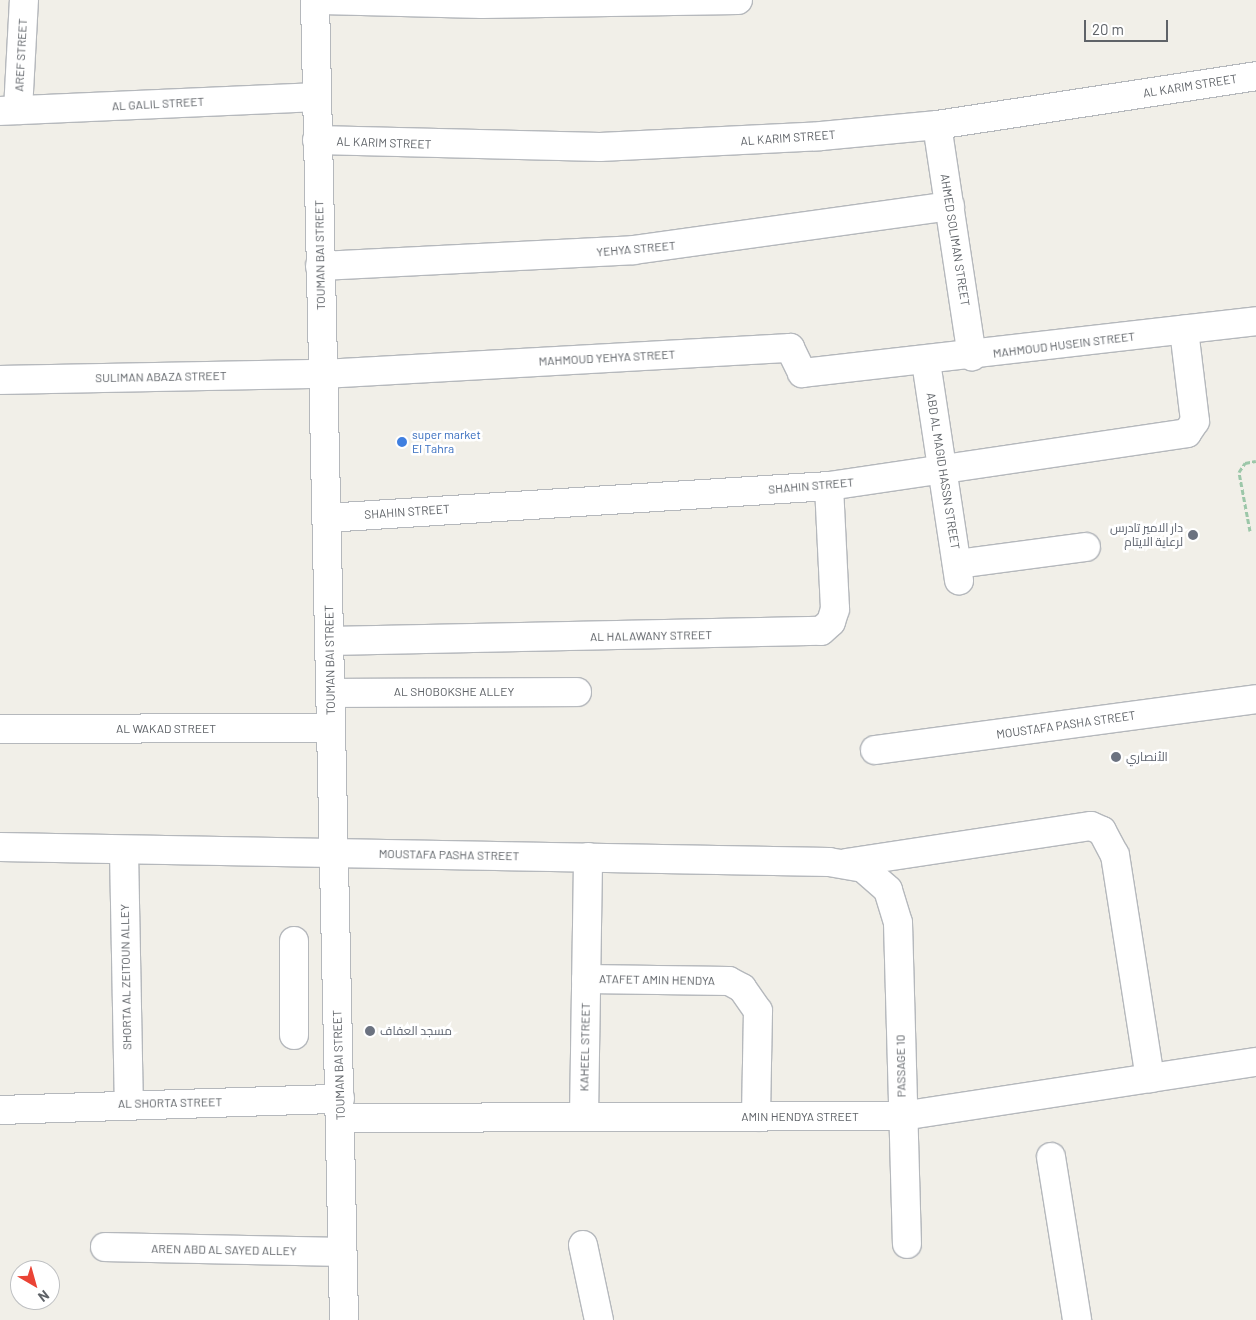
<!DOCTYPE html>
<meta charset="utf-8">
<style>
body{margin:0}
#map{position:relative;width:1256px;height:1320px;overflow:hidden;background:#f1efe8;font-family:Barlow,Cairo,sans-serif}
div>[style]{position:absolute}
.path>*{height:3px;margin-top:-1.5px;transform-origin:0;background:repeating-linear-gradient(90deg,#9cc7a9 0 5px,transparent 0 7.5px)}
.roads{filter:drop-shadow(1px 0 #b5b8bc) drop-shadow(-1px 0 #b5b8bc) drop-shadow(0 1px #b5b8bc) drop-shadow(0 -1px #b5b8bc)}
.minor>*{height:28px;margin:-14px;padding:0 14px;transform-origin:14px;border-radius:14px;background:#fff}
.dots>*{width:14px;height:14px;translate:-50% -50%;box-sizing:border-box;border:2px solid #fff;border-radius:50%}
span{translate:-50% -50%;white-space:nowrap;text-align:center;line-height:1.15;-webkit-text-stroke:5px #fff;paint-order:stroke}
.street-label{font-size:12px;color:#5f6368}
.shop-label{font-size:12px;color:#366cbe}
.left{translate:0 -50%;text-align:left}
.worship-label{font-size:12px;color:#5b616d}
.right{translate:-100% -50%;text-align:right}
.north{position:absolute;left:10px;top:1260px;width:50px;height:50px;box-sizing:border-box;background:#fff;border:1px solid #bfc1c3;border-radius:50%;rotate:142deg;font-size:14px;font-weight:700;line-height:20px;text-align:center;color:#5f6368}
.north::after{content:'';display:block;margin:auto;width:18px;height:22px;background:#ea4335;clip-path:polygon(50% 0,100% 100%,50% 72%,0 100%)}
.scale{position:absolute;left:1084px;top:20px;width:84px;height:22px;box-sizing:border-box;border:2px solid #5f6368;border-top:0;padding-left:6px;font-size:15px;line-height:18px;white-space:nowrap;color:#5f6368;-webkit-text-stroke:4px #fff;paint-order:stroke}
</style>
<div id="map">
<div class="path">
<div style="left:1250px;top:531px;width:60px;rotate:-100.6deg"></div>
<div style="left:1239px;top:472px;width:11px;rotate:-56deg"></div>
<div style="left:1245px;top:463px;width:11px;rotate:-10deg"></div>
</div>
<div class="roads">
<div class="minor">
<div style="left:315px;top:0;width:1320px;rotate:88.74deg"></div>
<div style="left:321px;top:0;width:161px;rotate:1.4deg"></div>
<div style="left:482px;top:4px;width:256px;rotate:-0.9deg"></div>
<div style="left:18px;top:110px;width:110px;rotate:-86.9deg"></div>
<div style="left:0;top:111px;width:316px;rotate:-2.5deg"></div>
<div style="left:937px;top:125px;width:234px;rotate:81.4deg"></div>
<div style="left:317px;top:140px;width:283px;rotate:1.4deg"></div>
<div style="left:600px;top:147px;width:221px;rotate:-2.8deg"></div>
<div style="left:821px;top:136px;width:117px;rotate:-5.4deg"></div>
<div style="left:937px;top:125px;width:323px;rotate:-8.7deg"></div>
<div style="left:320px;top:266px;width:314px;rotate:-2.9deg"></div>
<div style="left:634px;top:250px;width:319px;rotate:-7.9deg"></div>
<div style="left:926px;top:362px;width:221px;rotate:81.4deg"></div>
<div style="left:0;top:380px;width:323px;rotate:-1.1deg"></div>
<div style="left:323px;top:374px;width:468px;rotate:-3.2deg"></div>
<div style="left:790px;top:348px;width:28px;rotate:64deg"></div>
<div style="left:802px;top:373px;width:457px;rotate:-6.5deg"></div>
<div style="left:326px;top:518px;width:504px;rotate:-3.64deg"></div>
<div style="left:829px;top:486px;width:362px;rotate:-8.4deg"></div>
<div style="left:1187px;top:433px;width:14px;rotate:-56deg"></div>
<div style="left:1195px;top:421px;width:92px;rotate:-96.9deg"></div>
<div style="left:957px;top:564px;width:130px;rotate:-7.5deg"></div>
<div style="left:329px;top:641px;width:492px;rotate:-1.2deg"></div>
<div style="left:821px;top:631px;width:13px;rotate:-42deg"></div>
<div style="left:831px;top:622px;width:14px;rotate:-73deg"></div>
<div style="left:835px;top:609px;width:123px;rotate:-92.8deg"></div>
<div style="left:331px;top:693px;width:246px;rotate:-0.2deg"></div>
<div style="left:0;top:729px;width:331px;rotate:-0.2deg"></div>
<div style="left:875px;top:750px;width:384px;rotate:-7.6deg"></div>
<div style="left:0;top:847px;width:829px;rotate:1.04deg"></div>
<div style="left:829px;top:862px;width:35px;rotate:10deg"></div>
<div style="left:863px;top:868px;width:33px;rotate:41deg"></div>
<div style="left:888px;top:890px;width:34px;rotate:73deg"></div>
<div style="left:898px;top:923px;width:321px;rotate:88.4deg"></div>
<div style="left:124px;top:851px;width:253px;rotate:88.9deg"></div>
<div style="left:846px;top:863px;width:248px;rotate:-8.6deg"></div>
<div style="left:1091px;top:826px;width:12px;rotate:24deg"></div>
<div style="left:1102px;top:831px;width:27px;rotate:62deg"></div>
<div style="left:1115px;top:855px;width:226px;rotate:81.1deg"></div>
<div style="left:294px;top:941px;width:94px;rotate:90deg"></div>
<div style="left:586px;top:979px;width:143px;rotate:0.8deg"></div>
<div style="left:729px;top:981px;width:15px;rotate:28deg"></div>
<div style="left:742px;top:988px;width:28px;rotate:55deg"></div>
<div style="left:758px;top:1011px;width:106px;rotate:91.1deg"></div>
<div style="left:0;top:1110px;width:340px;rotate:-1.9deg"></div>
<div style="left:584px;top:1117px;width:260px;rotate:-89.1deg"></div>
<div style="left:341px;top:1118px;width:561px;rotate:-0.2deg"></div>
<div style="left:902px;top:1116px;width:358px;rotate:-8.7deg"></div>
<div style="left:1051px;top:1157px;width:165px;rotate:80.9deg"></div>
<div style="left:583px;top:1245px;width:77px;rotate:78deg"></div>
<div style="left:105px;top:1247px;width:237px;rotate:1.2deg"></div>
</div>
</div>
<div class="dots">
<div style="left:402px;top:442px;background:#3f7fe0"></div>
<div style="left:1193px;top:535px;background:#6b7280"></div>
<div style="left:1116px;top:757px;background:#6b7280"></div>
<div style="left:370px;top:1031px;background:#6b7280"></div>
</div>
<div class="street-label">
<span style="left:21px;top:55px;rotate:-87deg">AREF STREET</span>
<span style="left:1190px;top:86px;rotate:-9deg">AL KARIM STREET</span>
<span style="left:158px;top:104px;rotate:-3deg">AL GALIL STREET</span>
<span style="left:788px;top:138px;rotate:-4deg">AL KARIM STREET</span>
<span style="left:384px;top:143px;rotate:2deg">AL KARIM STREET</span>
<span style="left:955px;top:240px;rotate:81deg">AHMED SOLIMAN STREET</span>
<span style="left:636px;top:249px;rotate:-5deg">YEHYA STREET</span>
<span style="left:320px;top:255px;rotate:-91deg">TOUMAN BAI STREET</span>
<span style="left:1064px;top:345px;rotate:-7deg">MAHMOUD HUSEIN STREET</span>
<span style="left:607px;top:358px;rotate:-3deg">MAHMOUD YEHYA STREET</span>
<span style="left:161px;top:377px;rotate:-1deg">SULIMAN ABAZA STREET</span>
<span style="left:943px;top:471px;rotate:81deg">ABD AL MAGID HASSN STREET</span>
<span style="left:811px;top:486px;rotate:-5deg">SHAHIN STREET</span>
<span style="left:407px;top:512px;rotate:-4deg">SHAHIN STREET</span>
<span style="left:651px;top:636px;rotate:-1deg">AL HALAWANY STREET</span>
<span style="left:330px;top:660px;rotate:-91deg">TOUMAN BAI STREET</span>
<span style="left:454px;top:692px">AL SHOBOKSHE ALLEY</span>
<span style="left:1066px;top:725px;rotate:-8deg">MOUSTAFA PASHA STREET</span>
<span style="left:166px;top:729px">AL WAKAD STREET</span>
<span style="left:449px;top:855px;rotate:1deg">MOUSTAFA PASHA STREET</span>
<span style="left:126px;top:977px;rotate:-91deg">SHORTA AL ZEITOUN ALLEY</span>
<span style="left:657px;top:980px;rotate:1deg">ATAFET AMIN HENDYA</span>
<span style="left:585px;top:1047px;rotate:-89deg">KAHEEL STREET</span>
<span style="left:339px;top:1065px;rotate:-92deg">TOUMAN BAI STREET</span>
<span style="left:901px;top:1066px;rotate:-91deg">PASSAGE 10</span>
<span style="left:170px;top:1103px;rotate:-1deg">AL SHORTA STREET</span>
<span style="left:800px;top:1117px">AMIN HENDYA STREET</span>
<span style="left:224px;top:1250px;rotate:1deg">AREN ABD AL SAYED ALLEY</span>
</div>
<div class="shop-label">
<span class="left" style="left:412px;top:442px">super market<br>El Tahra</span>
</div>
<div class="worship-label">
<span class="right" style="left:1183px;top:535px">دار الامير تادرس<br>لرعاية الايتام</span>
<span class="left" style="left:1126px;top:757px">الأنصاري</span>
<span class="left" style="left:380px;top:1031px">مسجد العفاف</span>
</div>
<div class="north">N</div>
<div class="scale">20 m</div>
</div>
